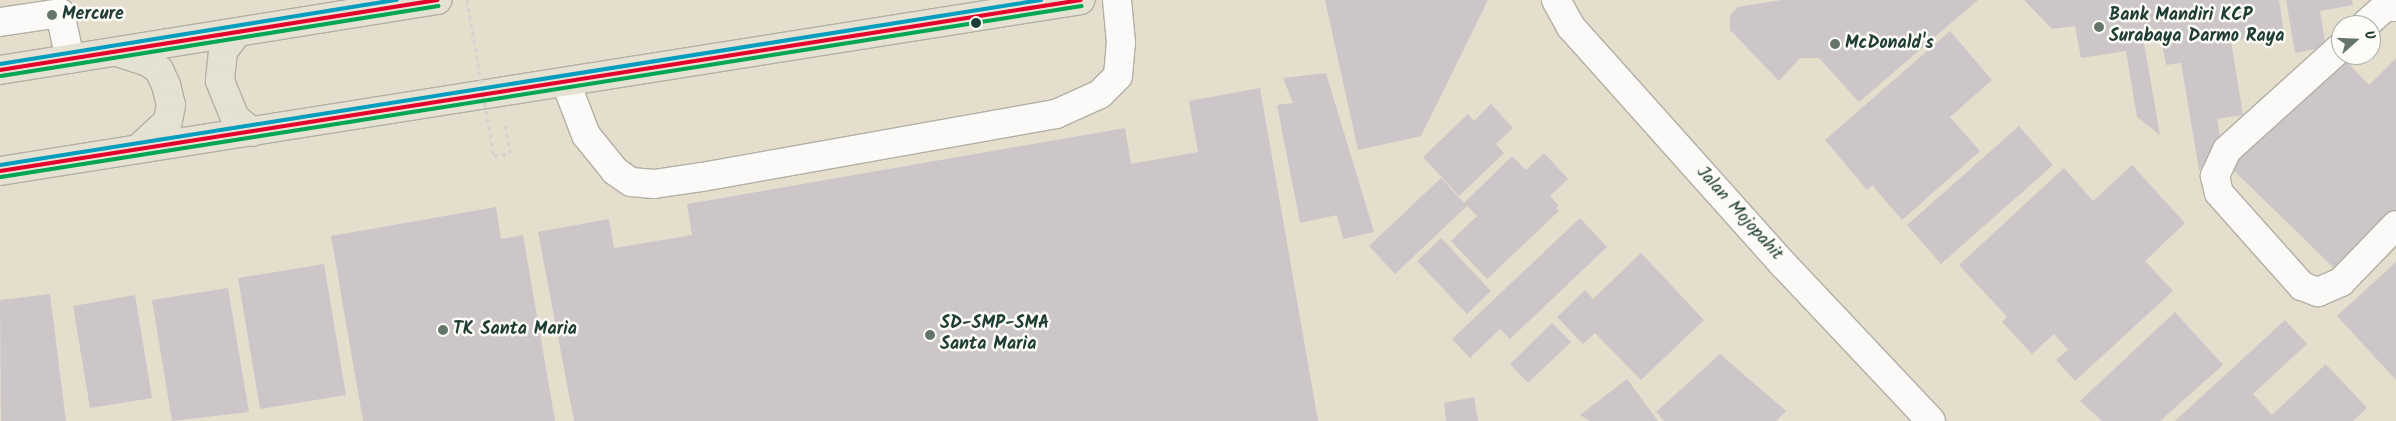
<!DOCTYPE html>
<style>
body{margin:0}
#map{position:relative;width:2396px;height:421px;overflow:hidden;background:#e5decd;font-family:Kalam,sans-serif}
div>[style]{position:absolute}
.building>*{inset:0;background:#ccc6c8}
.path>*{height:3px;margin-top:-1.5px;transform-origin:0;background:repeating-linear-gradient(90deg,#d2d2ce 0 4px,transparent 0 8px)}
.roads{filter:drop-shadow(1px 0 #b1b0a4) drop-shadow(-1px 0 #b1b0a4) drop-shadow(0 1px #b1b0a4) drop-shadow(0 -1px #b1b0a4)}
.minor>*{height:28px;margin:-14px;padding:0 14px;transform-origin:14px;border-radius:14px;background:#fbfaf8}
.major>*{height:28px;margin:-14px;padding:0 14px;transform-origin:14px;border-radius:14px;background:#e5e1d3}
.path-bridge>*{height:3px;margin-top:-1.5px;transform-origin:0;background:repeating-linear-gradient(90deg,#d2d2ce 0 4px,transparent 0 8px)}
.bus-1>*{height:4px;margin:-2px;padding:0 2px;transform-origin:2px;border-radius:2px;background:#e4002b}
.bus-2>*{height:4px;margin:-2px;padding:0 2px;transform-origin:2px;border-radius:2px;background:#00a651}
.bus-3>*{height:4px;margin:-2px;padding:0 2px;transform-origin:2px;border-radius:2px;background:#039ebf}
.dots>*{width:14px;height:14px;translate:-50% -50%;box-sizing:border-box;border:2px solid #fdfcf7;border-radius:50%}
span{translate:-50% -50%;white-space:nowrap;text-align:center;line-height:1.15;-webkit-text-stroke:5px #fdfcf7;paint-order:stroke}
.poi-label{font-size:18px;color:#1f3d34;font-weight:700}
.left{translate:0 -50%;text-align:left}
.street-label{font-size:18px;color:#1f3d34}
.north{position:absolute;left:2331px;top:15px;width:50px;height:50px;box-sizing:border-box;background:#fdfcf7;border:1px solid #a4b0a9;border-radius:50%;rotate:70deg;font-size:14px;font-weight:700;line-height:20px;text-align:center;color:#1f3d34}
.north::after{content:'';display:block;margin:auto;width:18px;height:22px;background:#64756a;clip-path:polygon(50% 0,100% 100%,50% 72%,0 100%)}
</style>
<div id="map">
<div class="building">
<div style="clip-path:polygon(1325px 0,1488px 0,1421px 136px,1358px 150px)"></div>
<div style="clip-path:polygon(1781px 0,1978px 0,1859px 102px,1819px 58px,1800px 58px,1779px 81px,1730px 30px,1730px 15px,1738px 7px)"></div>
<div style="clip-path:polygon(2024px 0,2279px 0,2284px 33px,2231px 41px,2243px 115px,2217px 119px,2221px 143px,2199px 170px,2181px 63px,2166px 65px,2159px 29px,2142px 32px,2160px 135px,2137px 117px,2126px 51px,2081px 58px,2075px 26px,2052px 29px)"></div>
<div style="clip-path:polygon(2286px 0,2352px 0,2353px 5px,2320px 11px,2326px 47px,2295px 53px)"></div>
<div style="clip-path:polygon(1950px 31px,1992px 80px,1950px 117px,1980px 151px,1902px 220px,1872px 185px,1867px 190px,1825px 140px)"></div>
<div style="clip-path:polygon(2338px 53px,2369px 85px,2396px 58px,2396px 212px,2338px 272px,2223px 160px)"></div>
<div style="clip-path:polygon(1326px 73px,1374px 232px,1343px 239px,1337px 215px,1300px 223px,1277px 105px,1293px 103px,1283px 78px)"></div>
<div style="clip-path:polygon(1260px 88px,1318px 421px,574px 421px,538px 232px,609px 219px,614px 248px,692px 235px,687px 204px,1125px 128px,1131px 164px,1198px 152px,1189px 101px)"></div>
<div style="clip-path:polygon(1491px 104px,1513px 128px,1496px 144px,1504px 153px,1459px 196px,1423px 157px,1468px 114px,1474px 121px)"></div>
<div style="clip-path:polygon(2019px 126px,2053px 165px,1941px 264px,1907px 225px)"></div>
<div style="clip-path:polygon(1544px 153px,1568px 179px,1550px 196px,1559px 206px,1556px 208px,1559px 211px,1487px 279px,1451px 241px,1477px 216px,1467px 206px,1395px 274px,1369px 246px,1441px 178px,1464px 203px,1512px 156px,1526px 170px)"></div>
<div style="clip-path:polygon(2132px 165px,2185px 223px,2145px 261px,2173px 291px,2075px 381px,2056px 360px,2068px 350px,2054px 334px,2032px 354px,2002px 322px,2007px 317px,1959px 265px,2064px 168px,2093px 201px)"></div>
<div style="clip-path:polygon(496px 207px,501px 239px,523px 235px,555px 421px,363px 421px,331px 236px)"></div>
<div style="clip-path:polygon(1580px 218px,1607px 247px,1510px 339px,1500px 329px,1470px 358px,1452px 339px)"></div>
<div style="clip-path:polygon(1441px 238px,1491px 291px,1467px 314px,1417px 261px)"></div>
<div style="clip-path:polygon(1641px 253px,1704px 320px,1641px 380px,1595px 333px,1583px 344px,1557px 317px,1585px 290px,1593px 299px)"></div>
<div style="clip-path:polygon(2396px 262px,2396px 380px,2337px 316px)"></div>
<div style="clip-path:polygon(324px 264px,346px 395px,260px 409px,238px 278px)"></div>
<div style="clip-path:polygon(228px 288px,249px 412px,172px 421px,152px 300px)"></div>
<div style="clip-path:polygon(50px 294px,66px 421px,1px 421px,0 300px)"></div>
<div style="clip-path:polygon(135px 295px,152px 398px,90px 408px,73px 306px)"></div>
<div style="clip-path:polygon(2175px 312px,2223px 365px,2160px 421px,2102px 421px,2080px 401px)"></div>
<div style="clip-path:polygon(2285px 320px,2307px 344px,2253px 394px,2272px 415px,2326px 364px,2367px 408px,2353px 421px,2175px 421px)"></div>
<div style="clip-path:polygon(1552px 323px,1571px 342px,1528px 383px,1510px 364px)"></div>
<div style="clip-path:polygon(1720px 354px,1786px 411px,1776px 421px,1664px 421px,1656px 412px)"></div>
<div style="clip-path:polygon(1627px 379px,1658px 421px,1590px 421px,1580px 415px)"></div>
<div style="clip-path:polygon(1474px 397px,1478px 421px,1446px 421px,1444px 403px)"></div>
</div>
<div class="path">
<div style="left:494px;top:156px;width:16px;rotate:-11deg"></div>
<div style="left:510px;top:153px;width:28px;rotate:-100deg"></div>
</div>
<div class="roads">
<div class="minor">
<div style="left:1556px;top:0;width:31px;rotate:61deg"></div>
<div style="left:1571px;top:27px;width:319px;rotate:48.2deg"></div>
<div style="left:1784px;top:265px;width:214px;rotate:46.7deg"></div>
<div style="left:0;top:22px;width:61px;rotate:-8.5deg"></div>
<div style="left:60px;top:13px;width:47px;rotate:77.7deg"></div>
<div style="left:2365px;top:25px;width:27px;rotate:-42deg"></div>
<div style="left:2385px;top:7px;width:11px"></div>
<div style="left:2341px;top:47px;width:154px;rotate:137.9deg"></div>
<div style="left:2227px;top:150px;width:29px;rotate:115deg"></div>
<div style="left:2215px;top:176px;width:17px;rotate:77deg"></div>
<div style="left:2219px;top:193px;width:125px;rotate:48.3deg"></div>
<div style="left:2302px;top:286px;width:17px;rotate:21deg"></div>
<div style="left:2318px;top:292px;width:25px;rotate:-23deg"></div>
<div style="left:2341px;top:282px;width:79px;rotate:-46deg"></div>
<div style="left:566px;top:83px;width:56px;rotate:69deg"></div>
<div style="left:586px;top:135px;width:46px;rotate:51.1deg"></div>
<div style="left:615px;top:171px;width:19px;rotate:35deg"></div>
<div style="left:631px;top:182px;width:23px;rotate:5deg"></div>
<div style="left:654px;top:184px;width:49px;rotate:-8.3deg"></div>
<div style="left:702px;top:177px;width:360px;rotate:-10.1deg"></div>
<div style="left:1056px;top:114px;width:48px;rotate:-24.4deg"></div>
<div style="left:1100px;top:94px;width:25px;rotate:-45deg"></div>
<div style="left:1118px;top:76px;width:33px;rotate:-85deg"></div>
<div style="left:1121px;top:43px;width:43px;rotate:-95.3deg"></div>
</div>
<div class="major">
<div style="left:236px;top:34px;width:21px;rotate:127deg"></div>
<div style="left:223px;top:51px;width:30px;rotate:96deg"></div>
<div style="left:220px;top:81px;width:40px;rotate:68deg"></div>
<div style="left:235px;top:118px;width:22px;rotate:39deg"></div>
<div style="left:117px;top:52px;width:33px;rotate:18deg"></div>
<div style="left:148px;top:62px;width:14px;rotate:36deg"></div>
<div style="left:159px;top:70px;width:17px;rotate:65deg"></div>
<div style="left:166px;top:85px;width:21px;rotate:76deg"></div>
<div style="left:171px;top:105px;width:16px;rotate:101deg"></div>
<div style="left:168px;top:121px;width:38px;rotate:137deg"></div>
<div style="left:0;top:70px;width:443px;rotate:-9.1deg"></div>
<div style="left:0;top:171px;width:1094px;rotate:-8.99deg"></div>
</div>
</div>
<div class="path-bridge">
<div style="left:467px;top:0;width:158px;rotate:80.2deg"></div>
</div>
<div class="bus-1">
<div style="left:0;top:70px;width:443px;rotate:-9.1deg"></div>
<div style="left:0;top:171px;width:1094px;rotate:-8.99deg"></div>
</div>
<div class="bus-2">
<div style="left:1px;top:76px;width:443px;rotate:-9.1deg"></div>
<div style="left:1px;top:177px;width:1094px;rotate:-8.99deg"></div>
</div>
<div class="bus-3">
<div style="left:0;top:64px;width:402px;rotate:-9.2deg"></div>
<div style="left:0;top:165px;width:1054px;rotate:-9.01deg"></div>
</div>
<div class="dots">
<div style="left:52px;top:15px;background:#64756a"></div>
<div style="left:976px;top:23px;background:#1f3d34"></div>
<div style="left:2099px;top:27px;background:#64756a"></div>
<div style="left:1835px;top:44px;background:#64756a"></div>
<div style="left:443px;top:330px;background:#64756a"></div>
<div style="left:930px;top:335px;background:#64756a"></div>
</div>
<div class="poi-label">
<span class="left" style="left:62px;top:15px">Mercure</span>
<span class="left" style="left:2109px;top:27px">Bank Mandiri KCP<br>Surabaya Darmo Raya</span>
<span class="left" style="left:1845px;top:44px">McDonald's</span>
<span class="left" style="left:940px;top:335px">SD-SMP-SMA<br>Santa Maria</span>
<span class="left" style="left:453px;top:330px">TK Santa Maria</span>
</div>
<div class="street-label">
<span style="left:1739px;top:214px;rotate:48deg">Jalan Mojopahit</span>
</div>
<div class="north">U</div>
</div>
